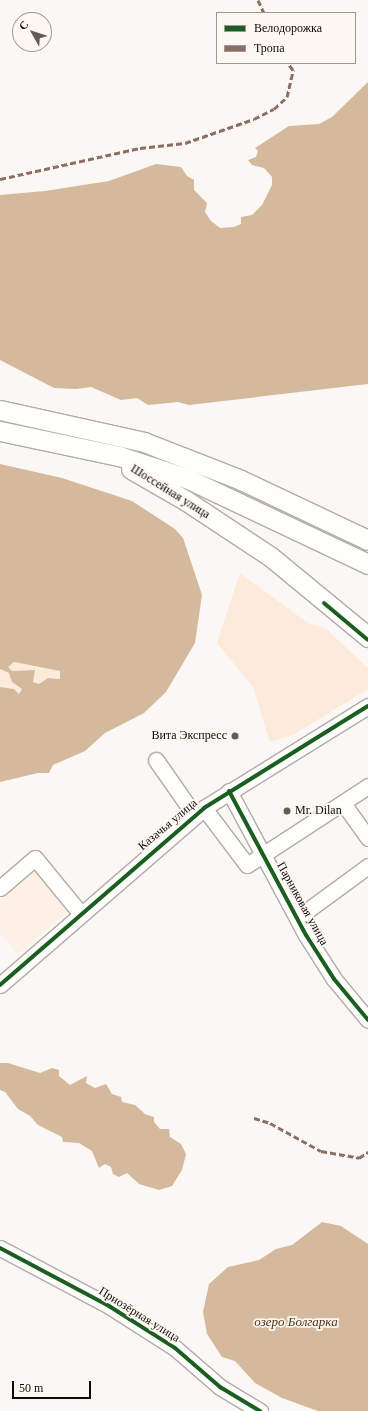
<!DOCTYPE html>
<meta charset="utf-8">
<style>
body{margin:0}
#map{position:relative;width:368px;height:1411px;overflow:hidden;background:#faf7f4;font-family:"Times New Roman",serif}
div>[style]{position:absolute}
.built>*{inset:0;background:#fdf0e5}
.green>*{inset:0;background:#fceada}
.water>*{inset:0;background:#d5b99c}
.roads{filter:drop-shadow(1px 0 #b2aca6) drop-shadow(-1px 0 #b2aca6) drop-shadow(0 1px #b2aca6) drop-shadow(0 -1px #b2aca6)}
.minor>*{height:15px;margin:-7.5px;padding:0 7.5px;transform-origin:7.5px;border-radius:7.5px;background:#fefefd}
.major>*{height:19px;margin:-9.5px;padding:0 9.5px;transform-origin:9.5px;border-radius:9.5px;background:#fefefd}
.quiet>*{height:3px;margin-top:-1.5px;transform-origin:0;background:repeating-linear-gradient(90deg,#8d6e63 0 6px,transparent 0 9px)}
.cycleway>*{height:4px;margin:-2px;padding:0 2px;transform-origin:2px;border-radius:2px;background:#1b5e20}
.dots>*{width:11px;height:11px;translate:-50% -50%;box-sizing:border-box;border:2px solid #fcf7f2;border-radius:50%}
span{translate:-50% -50%;white-space:nowrap;text-align:center;line-height:1.15;-webkit-text-stroke:3.5px #fcf7f2;paint-order:stroke}
.street-label{font-size:12px;color:#120a03}
.poi-label{font-size:12px;color:#120a03}
.right{translate:-100% -50%;text-align:right}
.left{translate:0 -50%;text-align:left}
.water-label{font-size:13px;color:#4c3011;font-style:italic}
.legend{position:absolute;left:216px;top:12px;width:140px;height:52px;box-sizing:border-box;background:#fcf7f2;border:1px solid #9e9892;margin:0;padding:5px 7px;list-style:none;font-size:12px;color:#120a03}
.legend li{display:flex;align-items:center;gap:8px;height:20px}
.legend b{width:20px;border:1px solid #9e9892}
.north{position:absolute;left:12px;top:12px;width:40px;height:40px;box-sizing:border-box;background:#fcf7f2;border:1px solid #9e9892;border-radius:50%;rotate:309deg;font-size:11px;font-weight:700;line-height:16px;text-align:center;color:#120a03}
.north::after{content:'';display:block;margin:auto;width:14px;height:18px;background:#635d57;clip-path:polygon(50% 0,100% 100%,50% 72%,0 100%)}
.scale{position:absolute;left:12px;top:1381px;width:79px;height:18px;box-sizing:border-box;border:2px solid #120a03;border-top:0;padding-left:5px;font-size:12px;line-height:14px;white-space:nowrap;color:#120a03;-webkit-text-stroke:3px #fcf7f2;paint-order:stroke}
</style>
<div id="map">
<div class="built">
<div style="clip-path:polygon(33px 865px,71px 909px,18px 954px,0 933px,0 894px)"></div>
</div>
<div class="green">
<div style="clip-path:polygon(240px 573px,308px 623px,325px 628px,368px 668px,368px 689px,293px 735px,270px 742px,253px 687px,217px 643px)"></div>
<div style="clip-path:polygon(14px 662px,60px 671px,60px 679px,48px 678px,39px 684px,33px 682px,35px 670px,12px 671px,8px 667px)"></div>
<div style="clip-path:polygon(0 669px,10px 673px,12px 682px,22px 689px,19px 695px,14px 689px,0 687px)"></div>
</div>
<div class="water">
<div style="clip-path:polygon(368px 82px,368px 384px,189px 405px,178px 402px,148px 405px,137px 398px,121px 400px,91px 387px,76px 389px,54px 388px,0 360px,0 195px,45px 191px,109px 181px,156px 164px,181px 167px,187px 176px,194px 180px,194px 190px,207px 203px,205px 212px,211px 221px,220px 228px,234px 227px,241px 224px,241px 217px,252px 215px,262px 205px,272px 185px,272px 177px,264px 168px,252px 165px,248px 160px,256px 157px,258px 151px,255px 148px,289px 126px,319px 124px,332px 117px)"></div>
<div style="clip-path:polygon(evenodd,0 464px,62px 478px,132px 501px,175px 529px,183px 538px,202px 595px,195px 643px,166px 692px,144px 713px,105px 733px,85px 751px,53px 765px,49px 773px,38px 773px,0 782px,0 687px,14px 689px,19px 694px,22px 689px,12px 682px,9px 673px,0 669px,0 464px,14px 662px,60px 671px,60px 679px,48px 678px,39px 684px,33px 682px,35px 670px,12px 671px,8px 667px,14px 662px)"></div>
<div style="clip-path:polygon(0 1063px,8px 1063px,40px 1073px,52px 1068px,59px 1070px,59px 1076px,70px 1085px,87px 1076px,86px 1083px,95px 1088px,106px 1084px,112px 1094px,121px 1097px,122px 1102px,135px 1105px,145px 1114px,154px 1117px,154px 1122px,160px 1129px,169px 1129px,170px 1137px,181px 1144px,186px 1154px,182px 1170px,172px 1186px,159px 1190px,139px 1184px,127px 1173px,119px 1177px,113px 1174px,111px 1167px,105px 1164px,99px 1168px,92px 1151px,79px 1143px,63px 1142px,62px 1137px,38px 1125px,30px 1116px,18px 1109px,5px 1092px,0 1090px)"></div>
<div style="clip-path:polygon(322px 1222px,341px 1226px,368px 1244px,368px 1411px,318px 1411px,282px 1398px,255px 1383px,235px 1361px,222px 1357px,207px 1334px,203px 1312px,209px 1284px,228px 1267px,259px 1260px,276px 1249px,292px 1245px)"></div>
</div>
<div class="roads">
<div class="minor">
<div style="left:156px;top:760px;width:68px;rotate:55.1deg"></div>
<div style="left:229px;top:791px;width:163px;rotate:61.9deg"></div>
<div style="left:306px;top:935px;width:52px;rotate:57.5deg"></div>
<div style="left:334px;top:979px;width:53px;rotate:50.3deg"></div>
<div style="left:343px;top:803px;width:43px;rotate:54.5deg"></div>
<div style="left:204px;top:808px;width:71px;rotate:53deg"></div>
<div style="left:247px;top:865px;width:145px;rotate:-33.1deg"></div>
<div style="left:0;top:888px;width:46px;rotate:-40.6deg"></div>
<div style="left:35px;top:858px;width:72px;rotate:50.6deg"></div>
<div style="left:297px;top:918px;width:88px;rotate:-36.2deg"></div>
<div style="left:0;top:985px;width:270px;rotate:-40.9deg"></div>
<div style="left:204px;top:808px;width:193px;rotate:-31.9deg"></div>
<div style="left:0;top:1248px;width:123px;rotate:28deg"></div>
<div style="left:109px;top:1306px;width:78px;rotate:32.5deg"></div>
<div style="left:175px;top:1348px;width:60px;rotate:40.9deg"></div>
<div style="left:220px;top:1387px;width:47px;rotate:31deg"></div>
</div>
<div class="major">
<div style="left:0;top:410px;width:148px;rotate:12.5deg"></div>
<div style="left:144px;top:442px;width:104px;rotate:21.4deg"></div>
<div style="left:241px;top:480px;width:140px;rotate:25.3deg"></div>
<div style="left:0;top:431px;width:122px;rotate:11.9deg"></div>
<div style="left:119px;top:456px;width:71px;rotate:18.2deg"></div>
<div style="left:186px;top:478px;width:201px;rotate:25.3deg"></div>
<div style="left:131px;top:469px;width:62px;rotate:29.9deg"></div>
<div style="left:185px;top:500px;width:103px;rotate:33.5deg"></div>
<div style="left:271px;top:557px;width:126px;rotate:39.5deg"></div>
</div>
</div>
<div class="quiet">
<div style="left:258px;top:0;width:14px;rotate:65deg"></div>
<div style="left:0;top:179px;width:143px;rotate:-12.5deg"></div>
<div style="left:140px;top:148px;width:45px;rotate:-6.3deg"></div>
<div style="left:185px;top:143px;width:73px;rotate:-19.2deg"></div>
<div style="left:254px;top:119px;width:22px;rotate:-27deg"></div>
<div style="left:274px;top:109px;width:18px;rotate:-43deg"></div>
<div style="left:287px;top:97px;width:28px;rotate:-77deg"></div>
<div style="left:293px;top:70px;width:9px;rotate:-126deg"></div>
<div style="left:254px;top:1118px;width:17px;rotate:17deg"></div>
<div style="left:270px;top:1123px;width:58px;rotate:28.8deg"></div>
<div style="left:321px;top:1151px;width:39px;rotate:10deg"></div>
<div style="left:359px;top:1158px;width:11px;rotate:-34deg"></div>
</div>
<div class="cycleway">
<div style="left:324px;top:603px;width:57px;rotate:40.1deg"></div>
<div style="left:229px;top:791px;width:163px;rotate:61.9deg"></div>
<div style="left:306px;top:935px;width:52px;rotate:57.5deg"></div>
<div style="left:334px;top:979px;width:53px;rotate:50.3deg"></div>
<div style="left:0;top:985px;width:270px;rotate:-40.9deg"></div>
<div style="left:204px;top:808px;width:193px;rotate:-31.9deg"></div>
<div style="left:0;top:1248px;width:123px;rotate:28deg"></div>
<div style="left:109px;top:1306px;width:78px;rotate:32.5deg"></div>
<div style="left:175px;top:1348px;width:60px;rotate:40.9deg"></div>
<div style="left:220px;top:1387px;width:47px;rotate:31deg"></div>
</div>
<div class="dots">
<div style="left:235px;top:736px;background:#635d57"></div>
<div style="left:287px;top:811px;background:#635d57"></div>
</div>
<div class="street-label">
<span style="left:170px;top:492px;rotate:32deg">Шоссейная улица</span>
<span style="left:168px;top:825px;rotate:-40deg">Казачья улица</span>
<span style="left:302px;top:904px;rotate:61deg">Парниковая улица</span>
<span style="left:139px;top:1315px;rotate:32deg">Приозёрная улица</span>
</div>
<div class="poi-label">
<span class="right" style="left:227px;top:736px">Вита Экспресс</span>
<span class="left" style="left:295px;top:811px">Mr. Dilan</span>
</div>
<div class="water-label">
<span style="left:296px;top:1322px">озеро Болгарка</span>
</div>
<ul class="legend">
<li><b style="height:5px;background:#1b5e20"></b>Велодорожка</li>
<li><b style="height:5px;background:#8d6e63"></b>Тропа</li>
</ul>
<div class="north">С</div>
<div class="scale">50 m</div>
</div>
